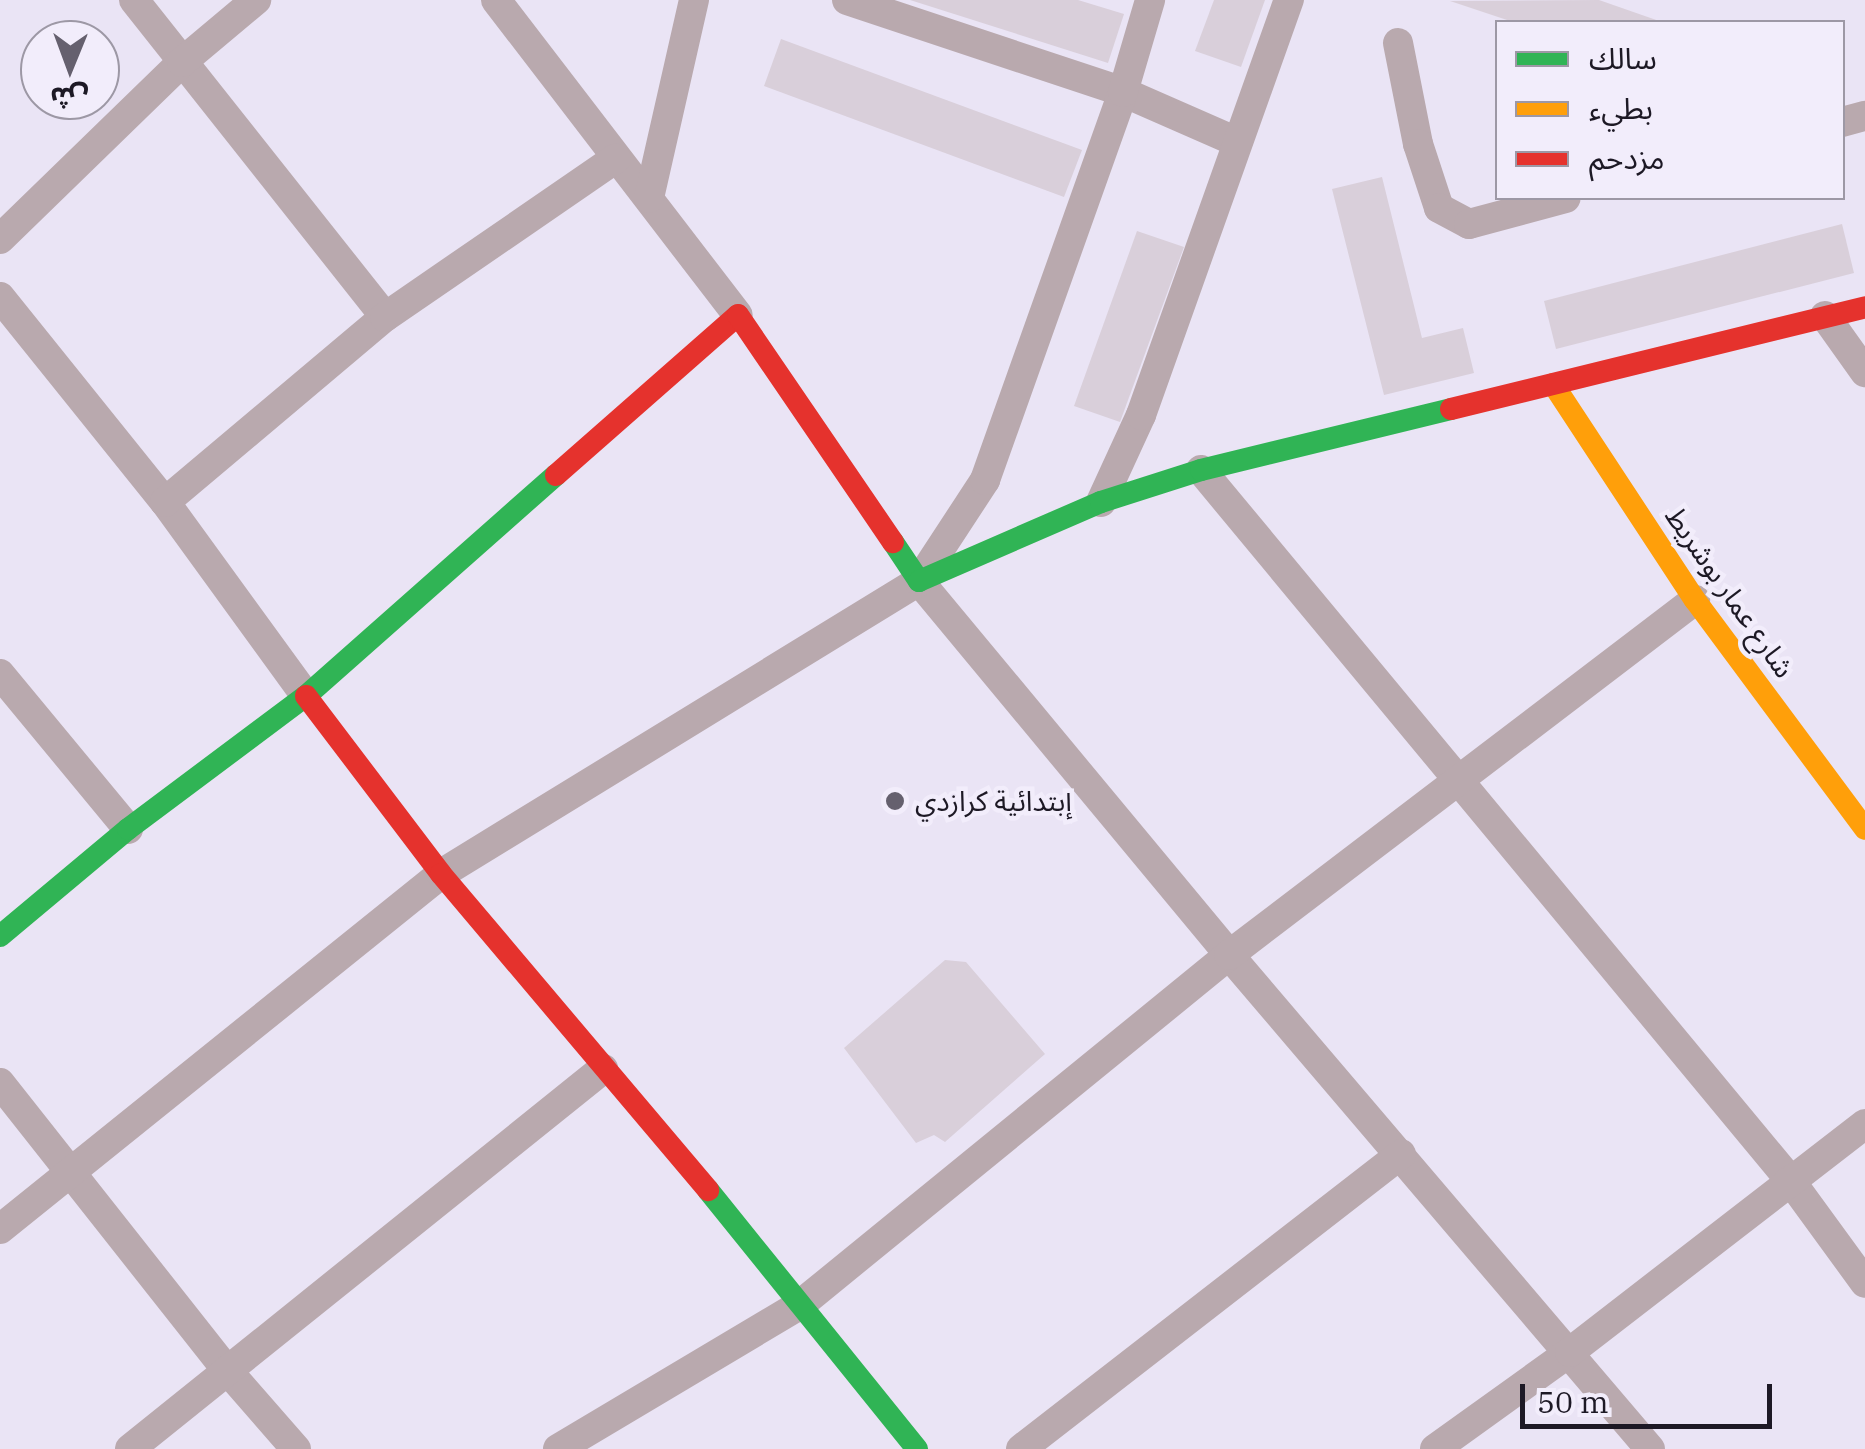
<!DOCTYPE html>
<meta charset="utf-8">
<style>
body{margin:0}
#map{position:relative;width:1865px;height:1449px;overflow:hidden;background:#eae4f5;font-family:"IBM Plex Serif","Noto Sans Arabic",serif}
div>[style]{position:absolute}
.building>*{inset:0;background:#d9cfda}
.street>*{height:30px;margin:-15px;padding:0 15px;transform-origin:15px;border-radius:15px;background:#b9a9ae}
.fast>*{height:22px;margin:-11px;padding:0 11px;transform-origin:11px;border-radius:11px;background:#30b455}
.slow>*{height:22px;margin:-11px;padding:0 11px;transform-origin:11px;border-radius:11px;background:#ff9f0a}
.jam>*{height:22px;margin:-11px;padding:0 11px;transform-origin:11px;border-radius:11px;background:#e5322d}
.dots>*{width:28px;height:28px;translate:-50% -50%;box-sizing:border-box;border:5px solid #f2edfb;border-radius:50%}
span{translate:-50% -50%;white-space:nowrap;text-align:center;line-height:1.15;-webkit-text-stroke:9px #f2edfb;paint-order:stroke}
.street-label{font-size:28px;color:#1d1925}
.poi-label{font-size:28px;color:#1d1925}
.left{translate:0 -50%;text-align:left}
.legend{position:absolute;left:1495px;top:20px;width:350px;height:180px;box-sizing:border-box;background:#f2edfb;border:2px solid #9d98a5;margin:0;padding:12px 18px;list-style:none;font-size:30px;color:#1d1925}
.legend li{display:flex;align-items:center;gap:20px;height:50px}
.legend b{width:50px;border:2px solid #9d98a5}
.north{position:absolute;left:20px;top:20px;width:100px;height:100px;box-sizing:border-box;background:#f2edfb;border:2px solid #9d98a5;border-radius:50%;rotate:181deg;font-size:28px;font-weight:700;line-height:40px;text-align:center;color:#1d1925}
.north::after{content:'';display:block;margin:auto;width:35px;height:45px;background:#65606e;clip-path:polygon(50% 0,100% 100%,50% 72%,0 100%)}
.scale{position:absolute;left:1520px;top:1384px;width:252px;height:45px;box-sizing:border-box;border:5px solid #1d1925;border-top:0;padding-left:12px;font-size:30px;line-height:35px;white-space:nowrap;color:#1d1925;-webkit-text-stroke:8px #f2edfb;paint-order:stroke}
</style>
<div id="map">
<div class="building">
<div style="clip-path:polygon(910px 0,1078px 0,1124px 14px,1108px 63px)"></div>
<div style="clip-path:polygon(1214px 0,1265px 0,1241px 67px,1195px 51px)"></div>
<div style="clip-path:polygon(1599px 0,1662px 22px,1513px 22px,1450px 1px)"></div>
<div style="clip-path:polygon(781px 39px,1082px 150px,1064px 197px,764px 86px)"></div>
<div style="clip-path:polygon(1382px 177px,1422px 338px,1463px 328px,1474px 373px,1384px 395px,1332px 189px)"></div>
<div style="clip-path:polygon(1842px 224px,1854px 273px,1556px 349px,1544px 301px)"></div>
<div style="clip-path:polygon(1137px 231px,1184px 247px,1120px 422px,1074px 406px)"></div>
<div style="clip-path:polygon(945px 960px,966px 962px,1045px 1054px,945px 1142px,934px 1135px,916px 1143px,844px 1048px)"></div>
</div>
<div class="street">
<div style="left:134px;top:0;width:404px;rotate:51.6deg"></div>
<div style="left:496px;top:0;width:397px;rotate:52.5deg"></div>
<div style="left:847px;top:0;width:291px;rotate:18.4deg"></div>
<div style="left:1123px;top:92px;width:124px;rotate:23.7deg"></div>
<div style="left:1398px;top:43px;width:103px;rotate:78.8deg"></div>
<div style="left:1418px;top:144px;width:67px;rotate:71.8deg"></div>
<div style="left:1439px;top:208px;width:34px;rotate:28deg"></div>
<div style="left:1469px;top:224px;width:100px;rotate:-15deg"></div>
<div style="left:1842px;top:122px;width:24px;rotate:-15deg"></div>
<div style="left:649px;top:198px;width:203px;rotate:-77.2deg"></div>
<div style="left:0;top:239px;width:254px;rotate:-44.2deg"></div>
<div style="left:182px;top:62px;width:97px;rotate:-40deg"></div>
<div style="left:0;top:297px;width:263px;rotate:51.2deg"></div>
<div style="left:165px;top:502px;width:240px;rotate:54deg"></div>
<div style="left:1825px;top:316px;width:69px;rotate:54.5deg"></div>
<div style="left:1201px;top:470px;width:923px;rotate:50.32deg"></div>
<div style="left:1790px;top:1180px;width:127px;rotate:53.9deg"></div>
<div style="left:165px;top:502px;width:287px;rotate:-40.1deg"></div>
<div style="left:385px;top:317px;width:280px;rotate:-34.5deg"></div>
<div style="left:1101px;top:502px;width:96px;rotate:-65.3deg"></div>
<div style="left:1141px;top:415px;width:441px;rotate:-70.4deg"></div>
<div style="left:919px;top:581px;width:486px;rotate:50.3deg"></div>
<div style="left:1229px;top:955px;width:649px;rotate:49.56deg"></div>
<div style="left:0;top:674px;width:201px;rotate:50.4deg"></div>
<div style="left:0;top:1083px;width:366px;rotate:51.7deg"></div>
<div style="left:227px;top:1370px;width:105px;rotate:48.9deg"></div>
<div style="left:0;top:1229px;width:566px;rotate:-38.83deg"></div>
<div style="left:441px;top:874px;width:561px;rotate:-31.51deg"></div>
<div style="left:919px;top:581px;width:121px;rotate:-56.8deg"></div>
<div style="left:985px;top:480px;width:412px;rotate:-70.4deg"></div>
<div style="left:1123px;top:92px;width:96px;rotate:-73.6deg"></div>
<div style="left:130px;top:1449px;width:607px;rotate:-38.78deg"></div>
<div style="left:558px;top:1449px;width:283px;rotate:-30.8deg"></div>
<div style="left:801px;top:1304px;width:552px;rotate:-39.19deg"></div>
<div style="left:1229px;top:955px;width:586px;rotate:-37.3deg"></div>
<div style="left:1021px;top:1449px;width:481px;rotate:-37.8deg"></div>
<div style="left:1435px;top:1449px;width:166px;rotate:-35.7deg"></div>
<div style="left:1570px;top:1352px;width:373px;rotate:-37.7deg"></div>
</div>
<div class="fast">
<div style="left:893px;top:542px;width:47px;rotate:56.3deg"></div>
<div style="left:919px;top:581px;width:198px;rotate:-23.5deg"></div>
<div style="left:1101px;top:502px;width:105px;rotate:-17.7deg"></div>
<div style="left:1201px;top:470px;width:257px;rotate:-13.7deg"></div>
<div style="left:0;top:936px;width:167px;rotate:-39.9deg"></div>
<div style="left:128px;top:829px;width:222px;rotate:-36.8deg"></div>
<div style="left:306px;top:696px;width:334px;rotate:-41.5deg"></div>
<div style="left:708px;top:1190px;width:333px;rotate:51.1deg"></div>
</div>
<div class="slow">
<div style="left:1553px;top:384px;width:258px;rotate:56.7deg"></div>
<div style="left:1695px;top:600px;width:285px;rotate:53.4deg"></div>
</div>
<div class="jam">
<div style="left:1451px;top:409px;width:426px;rotate:-13.8deg"></div>
<div style="left:556px;top:475px;width:242px;rotate:-41.3deg"></div>
<div style="left:738px;top:315px;width:275px;rotate:55.7deg"></div>
<div style="left:306px;top:696px;width:223px;rotate:52.8deg"></div>
<div style="left:441px;top:874px;width:414px;rotate:49.8deg"></div>
</div>
<div class="dots">
<div style="left:895px;top:801px;background:#65606e"></div>
</div>
<div class="street-label">
<span style="left:1730px;top:592px;rotate:55deg">شارع عمار بوشريط</span>
</div>
<div class="poi-label">
<span class="left" style="left:915px;top:801px">إبتدائية كرازدي</span>
</div>
<ul class="legend">
<li><b style="height:12px;background:#30b455"></b>سالك</li>
<li><b style="height:12px;background:#ff9f0a"></b>بطيء</li>
<li><b style="height:12px;background:#e5322d"></b>مزدحم</li>
</ul>
<div class="north">ش</div>
<div class="scale">50 m</div>
</div>
